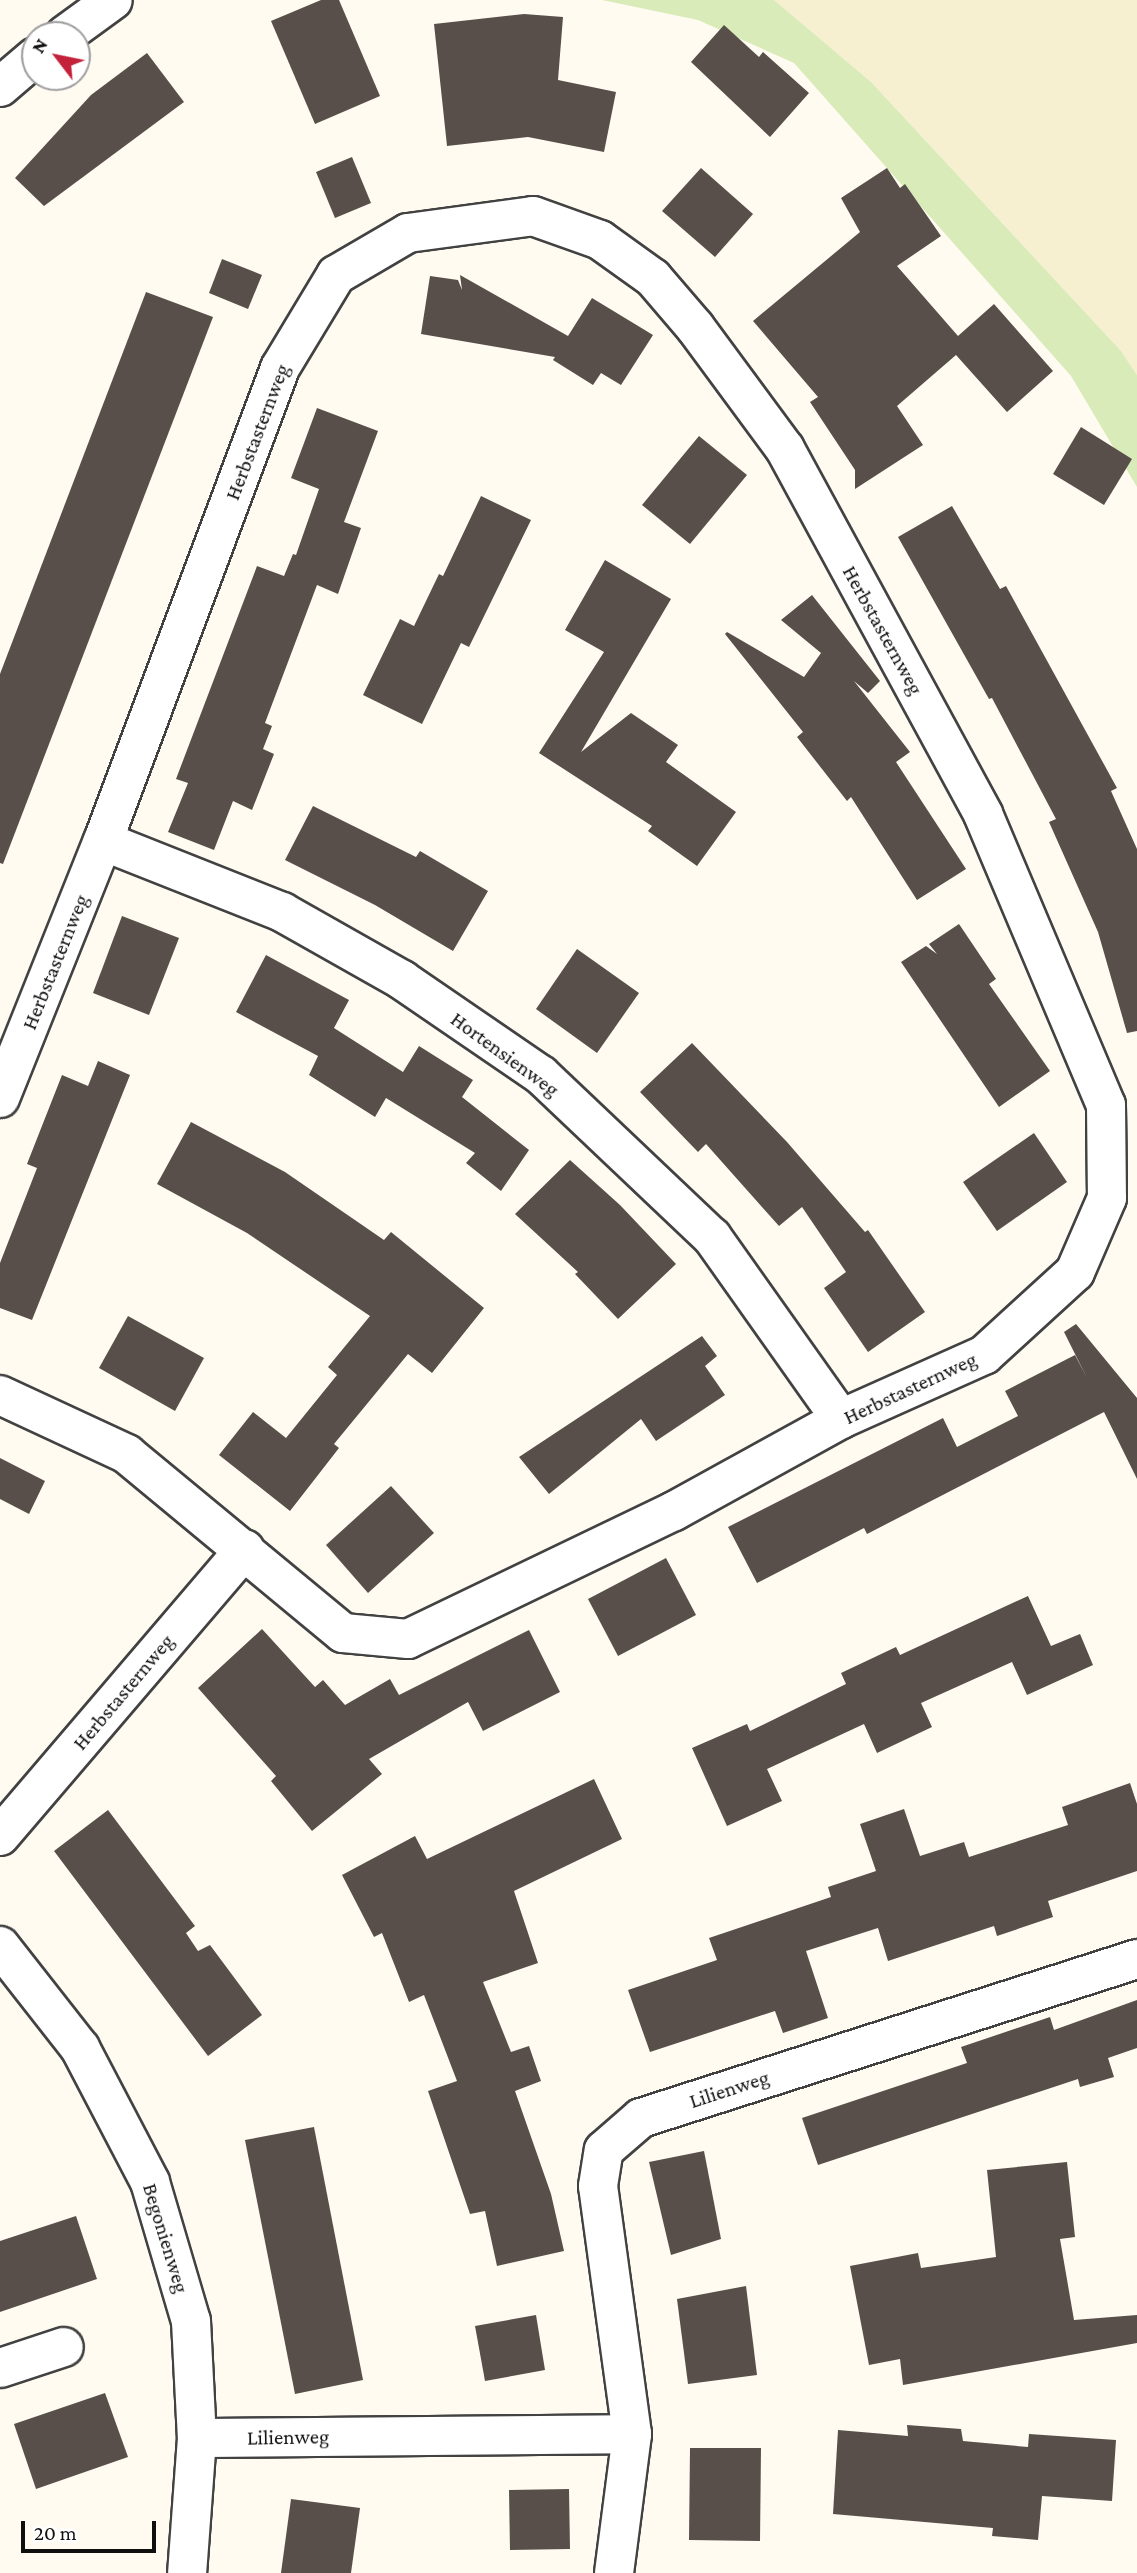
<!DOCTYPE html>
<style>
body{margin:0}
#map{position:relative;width:1137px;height:2573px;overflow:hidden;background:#fffbf1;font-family:"Crimson Pro",serif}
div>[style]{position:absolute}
.farmland>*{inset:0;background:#f6efd0}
.green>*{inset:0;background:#d8ebb9}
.building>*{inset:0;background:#584f4b}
.roads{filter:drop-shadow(2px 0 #424242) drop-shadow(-2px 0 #424242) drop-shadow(0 2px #424242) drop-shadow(0 -2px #424242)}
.minor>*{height:38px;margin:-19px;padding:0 19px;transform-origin:19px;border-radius:19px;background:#fff}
span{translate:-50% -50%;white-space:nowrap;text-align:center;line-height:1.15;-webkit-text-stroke:7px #fff;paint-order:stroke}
.street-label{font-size:21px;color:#0f0f0f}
.north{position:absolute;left:21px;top:21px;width:70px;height:70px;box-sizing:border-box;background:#fff;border:2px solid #9f9f9f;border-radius:50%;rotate:302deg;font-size:19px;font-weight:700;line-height:28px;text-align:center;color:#0f0f0f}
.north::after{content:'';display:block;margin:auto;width:24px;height:32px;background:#c4223b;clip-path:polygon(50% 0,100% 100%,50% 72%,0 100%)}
.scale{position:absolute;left:21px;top:2521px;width:135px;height:32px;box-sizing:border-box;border:4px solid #0f0f0f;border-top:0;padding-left:9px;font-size:21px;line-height:24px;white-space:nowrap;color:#0f0f0f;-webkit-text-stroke:5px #fff;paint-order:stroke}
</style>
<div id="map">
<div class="farmland">
<div style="clip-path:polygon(774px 0,1137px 0,1137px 375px,1121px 351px,871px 82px)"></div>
</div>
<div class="green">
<div style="clip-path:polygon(602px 0,774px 0,871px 82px,1121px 351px,1137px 375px,1137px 487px,1071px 376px,794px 63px,698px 20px)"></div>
</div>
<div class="building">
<div style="clip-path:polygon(321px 0,339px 0,380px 96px,315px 124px,271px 21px)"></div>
<div style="clip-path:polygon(524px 14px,563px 17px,558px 80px,616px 92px,604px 152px,528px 137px,447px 146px,434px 24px)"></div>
<div style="clip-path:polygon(724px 25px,759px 57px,763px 52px,809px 93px,770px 137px,691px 62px)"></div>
<div style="clip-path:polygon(147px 53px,184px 102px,44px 206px,15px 178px,91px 95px)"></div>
<div style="clip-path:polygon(352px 157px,371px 203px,335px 218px,316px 172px)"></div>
<div style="clip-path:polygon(701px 168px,753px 214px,715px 257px,662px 211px)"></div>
<div style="clip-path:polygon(887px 168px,900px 188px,905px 184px,941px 236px,897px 266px,958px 336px,994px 304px,1053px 371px,1007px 412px,956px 355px,897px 406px,923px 445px,855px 489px,855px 470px,810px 402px,818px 397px,753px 321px,860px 232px,841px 198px)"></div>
<div style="clip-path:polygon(222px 259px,262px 275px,248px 309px,209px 293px)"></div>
<div style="clip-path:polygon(460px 275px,568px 336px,592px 298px,653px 335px,621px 385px,601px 373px,593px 385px,553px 360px,555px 357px,421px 334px,430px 276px,458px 280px,462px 290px)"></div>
<div style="clip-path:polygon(146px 292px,213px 317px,3px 864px,0 863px,0 674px)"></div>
<div style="clip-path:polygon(317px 408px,378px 431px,344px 522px,361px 528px,338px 594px,317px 585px,265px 723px,272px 726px,263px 749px,274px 754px,252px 810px,233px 801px,214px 850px,168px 832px,188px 783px,176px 779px,257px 566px,284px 576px,293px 554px,296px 555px,319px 489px,291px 478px)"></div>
<div style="clip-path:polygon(1081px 427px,1132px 459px,1104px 505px,1053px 474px)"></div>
<div style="clip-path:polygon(699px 436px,747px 475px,690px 544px,642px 505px)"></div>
<div style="clip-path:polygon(481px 496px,531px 520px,469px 647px,461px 643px,422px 724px,363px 695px,400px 619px,414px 626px,439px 574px,443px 576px)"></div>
<div style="clip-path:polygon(952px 506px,1000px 589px,1006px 586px,1117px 788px,1111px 791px,1137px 849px,1137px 1031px,1127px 1033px,1098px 932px,1049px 822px,1056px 819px,992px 698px,989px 699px,898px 537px)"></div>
<div style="clip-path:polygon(605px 560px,671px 599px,581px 752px,631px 713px,678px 745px,666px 762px,736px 812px,697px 866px,648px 831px,652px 826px,539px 753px,604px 652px,565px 630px)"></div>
<div style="clip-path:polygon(812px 595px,880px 681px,868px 693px,854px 681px,910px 752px,896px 762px,966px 869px,917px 900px,851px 797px,847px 801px,797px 737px,803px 732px,725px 634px,727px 632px,804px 677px,821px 653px,781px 620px)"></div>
<div style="clip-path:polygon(313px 806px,416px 857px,420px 851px,488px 891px,453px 951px,375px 905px,285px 860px)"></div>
<div style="clip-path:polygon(122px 916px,179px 938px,149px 1015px,93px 993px)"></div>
<div style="clip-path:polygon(959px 924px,996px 979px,989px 984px,1050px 1071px,999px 1107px,901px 962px,926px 946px,937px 954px,929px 944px)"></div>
<div style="clip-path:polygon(577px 949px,639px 993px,597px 1053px,536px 1009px)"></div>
<div style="clip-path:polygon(266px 955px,349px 1000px,334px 1028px,403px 1072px,419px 1046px,473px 1080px,462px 1097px,529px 1150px,501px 1191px,466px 1163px,475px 1153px,386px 1098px,375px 1117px,309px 1075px,318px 1056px,236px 1012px)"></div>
<div style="clip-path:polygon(692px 1043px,787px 1142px,865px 1232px,868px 1230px,925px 1312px,868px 1352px,824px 1288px,846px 1272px,802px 1207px,779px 1226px,706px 1144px,698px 1152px,640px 1092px)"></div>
<div style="clip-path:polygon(98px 1061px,130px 1075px,32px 1320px,0 1308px,0 1263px,37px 1168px,27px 1164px,62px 1075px,88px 1086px)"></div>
<div style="clip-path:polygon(191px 1122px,285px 1172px,384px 1240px,391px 1232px,484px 1308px,432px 1373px,408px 1354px,334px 1444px,339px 1448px,290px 1511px,219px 1455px,253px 1412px,286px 1438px,337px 1375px,328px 1367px,370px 1316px,247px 1233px,157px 1184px)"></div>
<div style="clip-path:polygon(1034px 1133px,1067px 1182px,997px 1231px,963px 1182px)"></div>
<div style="clip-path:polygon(570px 1160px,620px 1205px,676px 1264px,618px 1319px,575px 1274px,578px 1272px,515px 1214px)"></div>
<div style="clip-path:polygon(128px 1316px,204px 1358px,175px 1411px,99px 1368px)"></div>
<div style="clip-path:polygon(1076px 1324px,1137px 1398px,1137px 1479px,1104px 1412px,867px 1534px,864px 1528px,757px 1583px,728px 1527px,943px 1418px,957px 1447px,1018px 1416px,1005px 1391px,1075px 1355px,1087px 1378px,1064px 1332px)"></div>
<div style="clip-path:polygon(702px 1336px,717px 1356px,705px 1366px,725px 1395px,656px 1441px,641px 1419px,549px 1494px,519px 1457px)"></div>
<div style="clip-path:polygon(0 1458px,45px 1481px,29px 1514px,0 1499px)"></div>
<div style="clip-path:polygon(391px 1486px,434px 1533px,368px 1593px,326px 1545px)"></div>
<div style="clip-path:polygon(666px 1558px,696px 1615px,618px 1656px,588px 1599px)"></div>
<div style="clip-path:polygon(1028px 1596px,1051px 1646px,1080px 1634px,1093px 1665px,1027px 1695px,1012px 1662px,921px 1703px,932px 1727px,877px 1753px,864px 1724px,767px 1769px,782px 1801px,727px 1826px,692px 1748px,747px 1724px,750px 1731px,846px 1684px,841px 1673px,896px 1647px,900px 1655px)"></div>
<div style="clip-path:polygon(262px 1629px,315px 1687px,323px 1680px,345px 1705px,390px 1679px,399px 1695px,529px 1630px,560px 1692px,483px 1731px,468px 1702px,369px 1759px,382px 1774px,312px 1831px,271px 1781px,276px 1776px,198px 1688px)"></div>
<div style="clip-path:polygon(594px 1779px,622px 1839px,514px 1891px,538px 1963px,483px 1982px,511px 2052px,529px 2046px,541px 2081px,515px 2091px,551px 2194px,564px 2251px,497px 2266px,485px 2211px,470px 2214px,428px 2091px,457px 2081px,424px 1995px,409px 2002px,382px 1933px,374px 1937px,342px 1875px,415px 1836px,427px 1859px)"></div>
<div style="clip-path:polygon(1130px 1783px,1137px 1804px,1137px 1871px,1048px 1901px,1053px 1917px,997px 1936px,994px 1926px,888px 1961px,878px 1928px,806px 1951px,828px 2018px,783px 2033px,775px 2011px,650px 2052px,628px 1990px,717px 1960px,709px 1938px,831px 1897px,828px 1887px,876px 1871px,860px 1824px,904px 1809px,920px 1856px,964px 1842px,969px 1857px,1068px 1825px,1062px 1807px)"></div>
<div style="clip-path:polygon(108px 1810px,195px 1926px,186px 1933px,198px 1951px,210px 1945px,262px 2015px,208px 2056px,54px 1851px)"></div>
<div style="clip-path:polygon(1137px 2000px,1137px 2048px,1108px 2058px,1114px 2077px,1080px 2087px,1078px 2079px,818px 2165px,802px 2118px,967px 2063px,961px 2047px,1050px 2017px,1054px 2030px)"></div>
<div style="clip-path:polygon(314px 2127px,363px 2380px,295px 2394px,245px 2140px)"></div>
<div style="clip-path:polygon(704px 2151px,721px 2239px,671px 2255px,649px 2162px)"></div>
<div style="clip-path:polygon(1067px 2162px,1075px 2237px,1060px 2239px,1074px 2320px,1137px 2315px,1137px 2343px,903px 2385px,900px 2359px,869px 2365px,850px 2266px,918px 2253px,921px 2268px,996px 2257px,987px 2170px)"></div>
<div style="clip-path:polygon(76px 2216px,97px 2279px,0 2312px,0 2241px)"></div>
<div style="clip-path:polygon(746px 2286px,757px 2375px,688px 2384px,677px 2299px)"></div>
<div style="clip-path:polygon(536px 2315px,545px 2370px,485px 2381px,475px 2326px)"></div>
<div style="clip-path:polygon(105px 2393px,128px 2457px,36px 2489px,14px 2424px)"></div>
<div style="clip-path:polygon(907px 2425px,961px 2429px,963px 2441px,1028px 2447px,1029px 2434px,1116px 2440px,1112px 2501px,1042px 2496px,1038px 2540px,992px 2536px,993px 2528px,833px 2514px,838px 2430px,908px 2436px)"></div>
<div style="clip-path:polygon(690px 2448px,761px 2448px,760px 2541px,689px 2540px)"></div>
<div style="clip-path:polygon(569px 2489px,570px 2549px,510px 2550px,509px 2490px)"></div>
<div style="clip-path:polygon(291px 2499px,360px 2508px,351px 2573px,281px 2573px)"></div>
</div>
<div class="roads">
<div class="minor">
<div style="left:65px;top:35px;width:59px;rotate:-36.1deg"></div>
<div style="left:0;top:87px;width:46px;rotate:-40.6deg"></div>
<div style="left:103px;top:841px;width:193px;rotate:21.6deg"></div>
<div style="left:282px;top:912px;width:138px;rotate:29.5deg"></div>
<div style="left:402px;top:980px;width:168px;rotate:34.4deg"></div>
<div style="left:541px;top:1075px;width:236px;rotate:43.5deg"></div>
<div style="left:712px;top:1237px;width:223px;rotate:54.7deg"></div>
<div style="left:0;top:1098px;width:277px;rotate:-68.2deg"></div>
<div style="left:103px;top:841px;width:505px;rotate:-69.48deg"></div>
<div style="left:280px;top:368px;width:109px;rotate:-58.9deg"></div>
<div style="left:336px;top:275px;width:83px;rotate:-30.3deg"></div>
<div style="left:408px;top:233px;width:126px;rotate:-7.7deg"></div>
<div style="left:533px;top:216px;width:71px;rotate:19.7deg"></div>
<div style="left:600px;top:240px;width:65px;rotate:35.6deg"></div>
<div style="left:653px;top:278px;width:65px;rotate:49.4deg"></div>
<div style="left:695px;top:327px;width:152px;rotate:53.6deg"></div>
<div style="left:785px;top:449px;width:415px;rotate:61.5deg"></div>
<div style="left:983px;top:814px;width:316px;rotate:67.1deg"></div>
<div style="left:1106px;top:1105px;width:93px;rotate:89.4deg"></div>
<div style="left:1107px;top:1198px;width:81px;rotate:113.4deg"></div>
<div style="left:1075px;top:1272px;width:123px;rotate:137.6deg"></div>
<div style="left:984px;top:1355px;width:157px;rotate:155.9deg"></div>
<div style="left:841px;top:1419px;width:191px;rotate:151.1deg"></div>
<div style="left:674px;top:1511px;width:295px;rotate:154.3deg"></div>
<div style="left:408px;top:1639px;width:65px;rotate:-174.7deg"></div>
<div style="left:343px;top:1633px;width:281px;rotate:-140.4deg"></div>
<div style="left:127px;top:1454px;width:140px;rotate:-155.1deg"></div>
<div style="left:0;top:1836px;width:377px;rotate:-49.5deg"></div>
<div style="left:0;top:1946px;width:130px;rotate:51.9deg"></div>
<div style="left:80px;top:2048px;width:151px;rotate:62.4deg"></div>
<div style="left:150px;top:2182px;width:145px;rotate:73.6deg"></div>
<div style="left:191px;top:2321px;width:117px;rotate:87.1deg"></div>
<div style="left:197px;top:2438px;width:135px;rotate:94.2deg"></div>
<div style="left:0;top:2368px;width:67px;rotate:-18.2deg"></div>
<div style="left:197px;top:2438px;width:435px;rotate:-0.5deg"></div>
<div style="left:614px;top:2573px;width:140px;rotate:-82.6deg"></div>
<div style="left:632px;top:2434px;width:250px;rotate:-97.8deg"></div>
<div style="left:598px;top:2186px;width:36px;rotate:-81deg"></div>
<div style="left:604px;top:2150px;width:49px;rotate:-40.9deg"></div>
<div style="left:641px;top:2118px;width:521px;rotate:-17.77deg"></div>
</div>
</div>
<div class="street-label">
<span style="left:257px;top:432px;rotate:-69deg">Herbstasternweg</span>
<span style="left:883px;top:630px;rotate:61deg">Herbstasternweg</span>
<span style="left:55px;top:962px;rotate:-68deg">Herbstasternweg</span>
<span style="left:505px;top:1054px;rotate:36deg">Hortensienweg</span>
<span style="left:910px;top:1388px;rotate:-25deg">Herbstasternweg</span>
<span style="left:123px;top:1692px;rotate:-50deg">Herbstasternweg</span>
<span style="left:729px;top:2089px;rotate:-18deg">Lilienweg</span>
<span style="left:166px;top:2238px;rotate:73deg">Begonienweg</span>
<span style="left:288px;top:2437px;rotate:-1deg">Lilienweg</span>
</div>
<div class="north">N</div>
<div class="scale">20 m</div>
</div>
